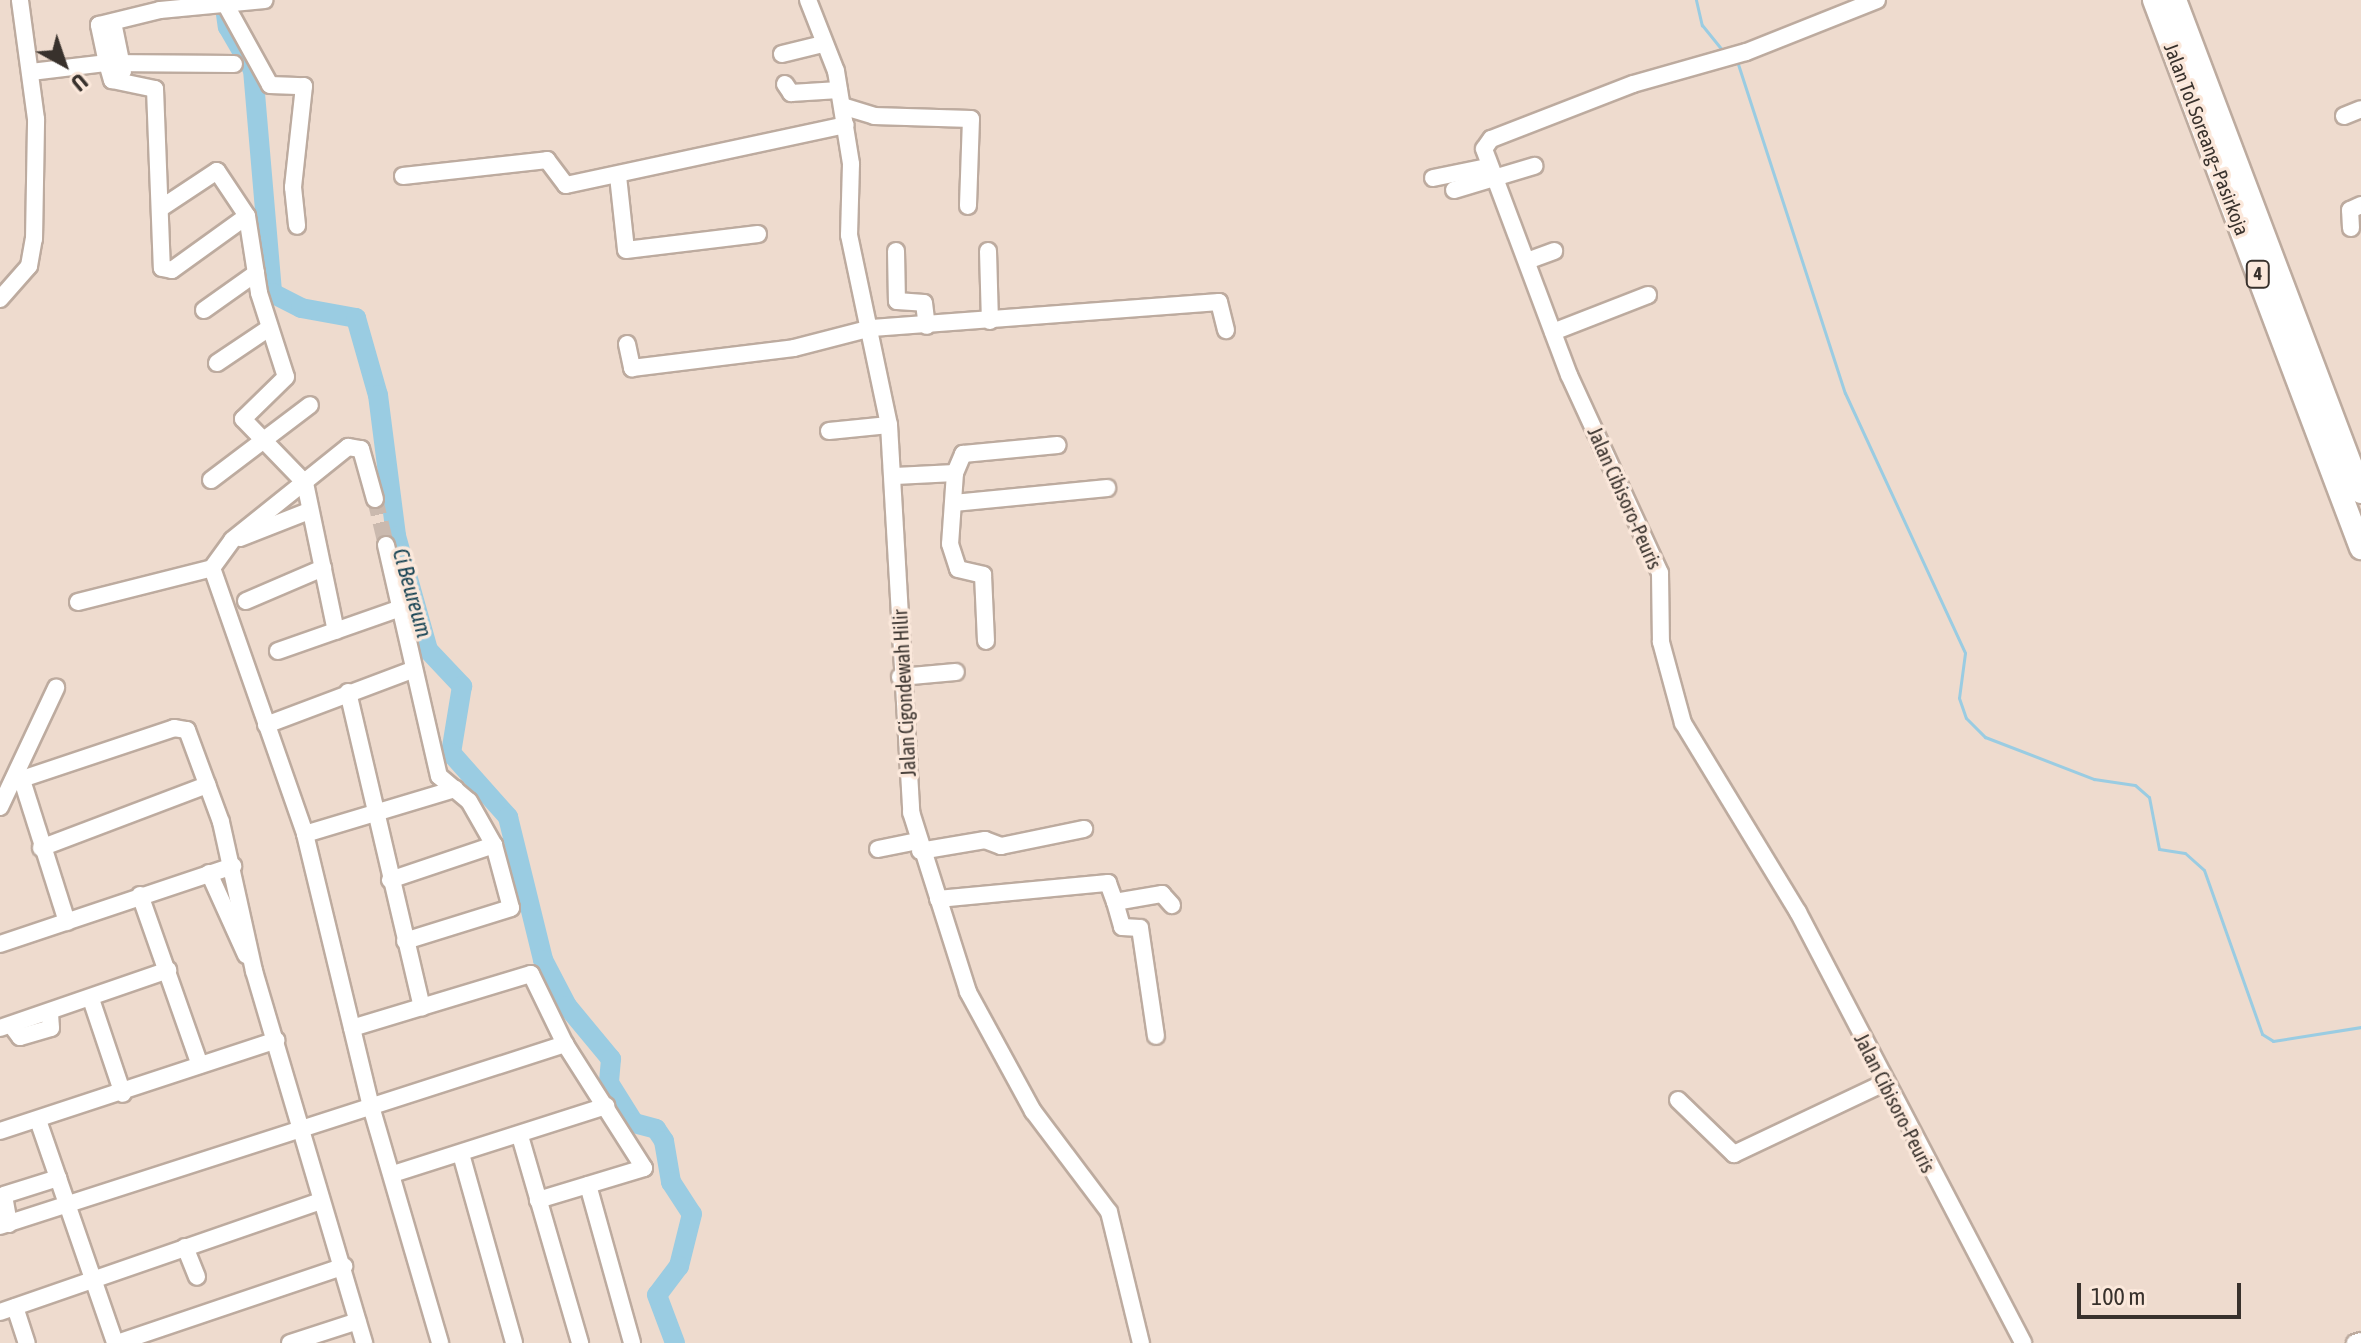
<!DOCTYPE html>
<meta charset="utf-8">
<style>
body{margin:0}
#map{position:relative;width:2361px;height:1343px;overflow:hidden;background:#eedbce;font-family:"Asap Condensed",sans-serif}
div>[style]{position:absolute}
.stream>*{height:3px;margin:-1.5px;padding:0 1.5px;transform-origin:1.5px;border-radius:1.5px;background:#9acce2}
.river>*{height:20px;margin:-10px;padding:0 10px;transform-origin:10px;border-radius:10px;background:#9acce2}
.minor-tunnel>*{height:16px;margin-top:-8px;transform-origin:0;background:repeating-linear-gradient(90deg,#cab9ae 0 16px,transparent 0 24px)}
.roads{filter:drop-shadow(2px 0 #bdab9f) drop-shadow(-2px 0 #bdab9f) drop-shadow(0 2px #bdab9f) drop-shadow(0 -2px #bdab9f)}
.minor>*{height:16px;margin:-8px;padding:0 8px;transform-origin:8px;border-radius:8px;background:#fff}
.highway>*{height:22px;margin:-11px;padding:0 11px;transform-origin:11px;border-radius:11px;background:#fff}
span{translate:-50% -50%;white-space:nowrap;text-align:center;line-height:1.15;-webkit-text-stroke:7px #fbe8db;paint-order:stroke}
.shield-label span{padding:2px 6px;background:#fbe8db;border:2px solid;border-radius:6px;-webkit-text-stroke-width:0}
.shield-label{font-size:18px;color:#38312c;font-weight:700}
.street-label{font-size:20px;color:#38312c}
.water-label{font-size:22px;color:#1a4555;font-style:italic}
.north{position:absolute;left:24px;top:24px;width:80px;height:80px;-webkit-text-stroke:6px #fbe8db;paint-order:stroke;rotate:140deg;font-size:22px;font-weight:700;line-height:32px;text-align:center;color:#38312c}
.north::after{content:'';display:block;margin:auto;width:28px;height:36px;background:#38312c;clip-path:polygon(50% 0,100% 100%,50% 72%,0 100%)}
.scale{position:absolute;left:2077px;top:1283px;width:164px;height:36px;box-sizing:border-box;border:4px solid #38312c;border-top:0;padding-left:10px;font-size:24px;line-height:28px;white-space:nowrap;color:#38312c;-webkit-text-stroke:6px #fbe8db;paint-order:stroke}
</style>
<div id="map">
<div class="stream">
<div style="left:1696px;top:0;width:26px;rotate:77deg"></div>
<div style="left:1702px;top:25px;width:35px;rotate:51deg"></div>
<div style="left:1737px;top:61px;width:349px;rotate:72deg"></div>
<div style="left:1845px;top:393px;width:286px;rotate:65.2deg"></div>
<div style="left:1965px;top:653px;width:45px;rotate:97.6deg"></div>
<div style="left:1959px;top:698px;width:21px;rotate:71deg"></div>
<div style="left:1966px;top:718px;width:27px;rotate:45deg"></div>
<div style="left:1985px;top:737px;width:117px;rotate:21.1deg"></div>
<div style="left:2094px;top:779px;width:41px;rotate:8.3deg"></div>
<div style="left:2135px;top:785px;width:18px;rotate:41deg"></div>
<div style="left:2149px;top:797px;width:53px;rotate:79.1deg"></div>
<div style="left:2159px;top:849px;width:26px;rotate:9deg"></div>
<div style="left:2185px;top:853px;width:25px;rotate:42deg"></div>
<div style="left:2204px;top:870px;width:174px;rotate:70.5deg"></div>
<div style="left:2262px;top:1034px;width:13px;rotate:32deg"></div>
<div style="left:2273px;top:1041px;width:89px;rotate:-9deg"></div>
</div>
<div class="river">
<div style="left:224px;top:0;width:27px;rotate:82deg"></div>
<div style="left:228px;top:27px;width:50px;rotate:59.8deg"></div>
<div style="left:253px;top:70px;width:224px;rotate:85.1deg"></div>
<div style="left:272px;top:293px;width:33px;rotate:27deg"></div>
<div style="left:301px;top:308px;width:56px;rotate:10.3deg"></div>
<div style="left:356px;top:318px;width:80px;rotate:74.1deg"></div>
<div style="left:378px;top:395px;width:142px;rotate:82.7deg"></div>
<div style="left:396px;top:536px;width:118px;rotate:74.3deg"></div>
<div style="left:428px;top:650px;width:50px;rotate:46.6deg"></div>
<div style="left:462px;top:686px;width:68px;rotate:99.3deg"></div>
<div style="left:451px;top:753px;width:86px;rotate:48.3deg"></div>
<div style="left:508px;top:817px;width:147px;rotate:76.2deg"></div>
<div style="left:543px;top:960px;width:52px;rotate:62.4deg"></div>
<div style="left:567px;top:1006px;width:69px;rotate:50.3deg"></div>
<div style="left:611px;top:1059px;width:24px;rotate:95deg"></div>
<div style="left:609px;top:1083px;width:47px;rotate:58deg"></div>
<div style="left:634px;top:1123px;width:23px;rotate:15deg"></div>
<div style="left:656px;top:1129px;width:14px;rotate:56deg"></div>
<div style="left:664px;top:1141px;width:42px;rotate:80.3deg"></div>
<div style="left:671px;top:1182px;width:38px;rotate:57deg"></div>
<div style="left:692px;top:1214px;width:54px;rotate:104deg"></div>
<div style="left:679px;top:1266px;width:36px;rotate:127deg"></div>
<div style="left:657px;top:1295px;width:51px;rotate:69.4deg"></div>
</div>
<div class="minor-tunnel">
<div style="left:375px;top:499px;width:47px;rotate:76.6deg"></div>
</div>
<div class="roads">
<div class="minor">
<div style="left:808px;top:0;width:76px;rotate:68.5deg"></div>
<div style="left:836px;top:71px;width:94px;rotate:80.8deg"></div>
<div style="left:851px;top:164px;width:71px;rotate:91.6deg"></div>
<div style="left:849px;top:235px;width:194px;rotate:78.1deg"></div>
<div style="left:889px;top:425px;width:388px;rotate:86.7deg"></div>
<div style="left:911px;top:812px;width:189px;rotate:72.4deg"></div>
<div style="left:968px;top:992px;width:136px;rotate:61.4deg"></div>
<div style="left:1033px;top:1111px;width:126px;rotate:53deg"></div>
<div style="left:1109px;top:1212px;width:135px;rotate:76.3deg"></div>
<div style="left:1877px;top:0;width:141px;rotate:158.3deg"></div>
<div style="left:1746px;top:52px;width:117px;rotate:164.2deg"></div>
<div style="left:1633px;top:84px;width:152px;rotate:158.8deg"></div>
<div style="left:1491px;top:139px;width:12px;rotate:125deg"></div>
<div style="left:1484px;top:149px;width:241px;rotate:69.4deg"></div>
<div style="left:1569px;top:375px;width:218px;rotate:65.3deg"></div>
<div style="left:1660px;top:573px;width:69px;rotate:89.2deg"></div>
<div style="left:1661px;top:642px;width:84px;rotate:74.8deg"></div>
<div style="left:1683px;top:723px;width:221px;rotate:58.7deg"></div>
<div style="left:1798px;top:912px;width:486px;rotate:62.4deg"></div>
<div style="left:227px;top:7px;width:89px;rotate:61.1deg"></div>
<div style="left:270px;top:85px;width:34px;rotate:2deg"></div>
<div style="left:304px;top:86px;width:102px;rotate:96.2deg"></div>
<div style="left:293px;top:187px;width:39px;rotate:84deg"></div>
<div style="left:113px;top:22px;width:50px;rotate:78.5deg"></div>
<div style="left:782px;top:54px;width:42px;rotate:-13.7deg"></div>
<div style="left:234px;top:64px;width:127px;rotate:-179.5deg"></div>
<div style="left:107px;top:63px;width:18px;rotate:74deg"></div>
<div style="left:112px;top:80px;width:44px;rotate:11.8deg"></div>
<div style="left:155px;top:89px;width:179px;rotate:87.8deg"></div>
<div style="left:162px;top:268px;width:10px;rotate:11deg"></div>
<div style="left:172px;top:270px;width:92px;rotate:-35.8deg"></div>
<div style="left:31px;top:72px;width:77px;rotate:-6.8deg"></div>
<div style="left:107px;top:63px;width:39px;rotate:-102deg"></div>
<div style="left:99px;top:25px;width:63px;rotate:-13.8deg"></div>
<div style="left:160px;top:10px;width:105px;rotate:-5.4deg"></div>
<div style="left:785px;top:84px;width:11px;rotate:56deg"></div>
<div style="left:791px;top:93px;width:48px;rotate:-3.6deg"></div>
<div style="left:842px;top:106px;width:34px;rotate:17deg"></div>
<div style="left:874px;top:116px;width:97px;rotate:1.8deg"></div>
<div style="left:971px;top:119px;width:87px;rotate:92deg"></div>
<div style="left:2344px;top:116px;width:18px;rotate:-22deg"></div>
<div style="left:403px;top:176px;width:145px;rotate:-6.3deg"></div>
<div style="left:547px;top:160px;width:31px;rotate:53deg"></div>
<div style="left:566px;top:185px;width:286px;rotate:-12.1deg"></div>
<div style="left:618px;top:176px;width:74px;rotate:83.8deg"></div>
<div style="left:626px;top:250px;width:133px;rotate:-6.9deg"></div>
<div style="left:1433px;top:178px;width:55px;rotate:-11.5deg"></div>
<div style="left:1454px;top:190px;width:84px;rotate:-16.7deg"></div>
<div style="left:161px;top:208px;width:67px;rotate:-33.5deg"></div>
<div style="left:217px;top:171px;width:54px;rotate:56.3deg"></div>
<div style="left:247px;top:216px;width:78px;rotate:81.1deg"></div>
<div style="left:259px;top:293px;width:88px;rotate:72.2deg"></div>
<div style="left:286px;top:377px;width:60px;rotate:135.7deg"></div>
<div style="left:243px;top:419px;width:89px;rotate:45.9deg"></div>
<div style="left:305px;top:483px;width:151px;rotate:78.2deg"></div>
<div style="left:2351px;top:228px;width:18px;rotate:-93deg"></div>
<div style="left:2350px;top:210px;width:12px;rotate:-24deg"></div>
<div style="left:896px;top:251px;width:50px;rotate:88.9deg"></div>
<div style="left:897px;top:301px;width:27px;rotate:4deg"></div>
<div style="left:924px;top:303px;width:23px;rotate:83deg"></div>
<div style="left:988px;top:251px;width:70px;rotate:88.4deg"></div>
<div style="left:1527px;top:261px;width:29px;rotate:-20deg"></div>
<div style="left:0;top:299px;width:44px;rotate:-48.7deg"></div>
<div style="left:29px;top:266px;width:27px;rotate:-80deg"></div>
<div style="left:34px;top:239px;width:120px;rotate:-89deg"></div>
<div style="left:36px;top:119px;width:120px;rotate:-97.7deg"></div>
<div style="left:204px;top:310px;width:64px;rotate:-35.4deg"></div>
<div style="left:1553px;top:332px;width:102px;rotate:-21.3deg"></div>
<div style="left:627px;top:344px;width:25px;rotate:78deg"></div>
<div style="left:632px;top:368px;width:163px;rotate:-7deg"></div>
<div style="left:794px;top:348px;width:81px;rotate:-14.4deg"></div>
<div style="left:872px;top:328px;width:348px;rotate:-4.3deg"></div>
<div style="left:1219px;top:302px;width:29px;rotate:76deg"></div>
<div style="left:217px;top:363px;width:63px;rotate:-33.9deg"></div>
<div style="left:829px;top:431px;width:60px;rotate:-5.7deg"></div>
<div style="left:955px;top:473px;width:21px;rotate:-67deg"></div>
<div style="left:963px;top:454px;width:95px;rotate:-5.4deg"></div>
<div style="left:895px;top:476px;width:60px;rotate:-2.9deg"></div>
<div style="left:955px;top:473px;width:71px;rotate:94deg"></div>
<div style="left:950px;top:544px;width:26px;rotate:72deg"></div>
<div style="left:958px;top:569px;width:26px;rotate:13deg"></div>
<div style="left:983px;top:575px;width:66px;rotate:87.4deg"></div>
<div style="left:211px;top:480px;width:124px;rotate:-37.1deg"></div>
<div style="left:954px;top:503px;width:154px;rotate:-5.6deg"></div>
<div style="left:240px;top:538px;width:74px;rotate:-21.4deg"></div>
<div style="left:386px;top:545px;width:237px;rotate:77.1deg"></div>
<div style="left:439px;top:776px;width:39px;rotate:40deg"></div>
<div style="left:469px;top:801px;width:51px;rotate:60.4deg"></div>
<div style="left:494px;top:845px;width:65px;rotate:74.9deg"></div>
<div style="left:511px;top:908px;width:111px;rotate:162.7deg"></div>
<div style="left:212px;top:568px;width:282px;rotate:70.7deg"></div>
<div style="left:305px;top:834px;width:277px;rotate:76.4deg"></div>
<div style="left:370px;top:1103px;width:250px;rotate:73.7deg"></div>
<div style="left:246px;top:601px;width:84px;rotate:-23.2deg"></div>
<div style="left:78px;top:602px;width:138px;rotate:-14.2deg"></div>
<div style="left:212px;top:568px;width:34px;rotate:-54deg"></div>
<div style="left:232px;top:540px;width:149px;rotate:-38.7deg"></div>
<div style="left:348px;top:447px;width:13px;rotate:9deg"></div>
<div style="left:361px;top:449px;width:52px;rotate:74.4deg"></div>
<div style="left:278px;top:651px;width:127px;rotate:-19.3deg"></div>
<div style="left:900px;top:677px;width:56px;rotate:-5.1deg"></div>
<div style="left:348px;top:692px;width:324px;rotate:76.8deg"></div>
<div style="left:266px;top:725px;width:156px;rotate:-20.6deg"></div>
<div style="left:22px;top:780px;width:149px;rotate:72.4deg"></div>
<div style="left:13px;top:782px;width:170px;rotate:-18.5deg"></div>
<div style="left:174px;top:728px;width:13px;rotate:9deg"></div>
<div style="left:187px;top:730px;width:98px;rotate:69.7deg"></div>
<div style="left:221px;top:822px;width:153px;rotate:77.5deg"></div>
<div style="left:254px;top:971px;width:388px;rotate:73.5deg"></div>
<div style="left:0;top:807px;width:132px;rotate:-64.8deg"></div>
<div style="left:305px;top:834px;width:157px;rotate:-16.7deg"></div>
<div style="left:41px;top:848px;width:178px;rotate:-20.8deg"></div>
<div style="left:878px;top:849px;width:41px;rotate:-11.3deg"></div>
<div style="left:920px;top:851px;width:66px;rotate:-9.6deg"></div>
<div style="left:985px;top:840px;width:17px;rotate:21deg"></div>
<div style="left:1001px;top:846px;width:85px;rotate:-11.6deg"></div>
<div style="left:209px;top:873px;width:90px;rotate:65.7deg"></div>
<div style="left:390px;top:880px;width:110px;rotate:-18.6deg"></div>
<div style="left:140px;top:895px;width:180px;rotate:70.6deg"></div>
<div style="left:938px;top:899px;width:171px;rotate:-5.4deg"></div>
<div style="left:1108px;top:883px;width:20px;rotate:70deg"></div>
<div style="left:1115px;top:902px;width:48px;rotate:-9.7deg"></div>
<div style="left:1162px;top:894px;width:15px;rotate:48deg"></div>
<div style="left:1115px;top:902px;width:26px;rotate:74deg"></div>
<div style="left:1122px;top:927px;width:18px;rotate:3deg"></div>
<div style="left:1140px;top:928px;width:109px;rotate:81.6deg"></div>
<div style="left:0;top:944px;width:246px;rotate:-18.5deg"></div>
<div style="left:91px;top:999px;width:100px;rotate:71.4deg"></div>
<div style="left:11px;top:1025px;width:15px;rotate:53deg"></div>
<div style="left:20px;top:1037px;width:32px;rotate:-16deg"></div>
<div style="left:51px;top:1028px;width:16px;rotate:-94deg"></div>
<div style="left:0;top:1028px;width:178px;rotate:-19deg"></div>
<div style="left:352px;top:1028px;width:187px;rotate:-16.8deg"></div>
<div style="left:531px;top:974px;width:78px;rotate:64.1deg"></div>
<div style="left:565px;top:1044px;width:147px;rotate:57.5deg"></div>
<div style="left:644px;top:1168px;width:111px;rotate:163.2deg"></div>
<div style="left:1678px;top:1100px;width:78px;rotate:44deg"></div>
<div style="left:1734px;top:1154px;width:166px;rotate:-25.3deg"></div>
<div style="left:39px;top:1123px;width:233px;rotate:70.9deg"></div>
<div style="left:0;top:1131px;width:291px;rotate:-18.2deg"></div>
<div style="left:520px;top:1136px;width:216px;rotate:73.8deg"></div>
<div style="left:461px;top:1154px;width:196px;rotate:74.3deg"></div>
<div style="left:393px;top:1174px;width:224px;rotate:-17.7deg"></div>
<div style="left:588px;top:1185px;width:164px;rotate:74.4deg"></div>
<div style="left:9px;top:1224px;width:29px;rotate:-100deg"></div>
<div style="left:4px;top:1195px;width:57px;rotate:-17.5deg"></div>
<div style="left:0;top:1226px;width:594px;rotate:-17.85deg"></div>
<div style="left:185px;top:1247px;width:32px;rotate:68deg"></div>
<div style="left:15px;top:1307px;width:38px;rotate:72deg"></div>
<div style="left:0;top:1312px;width:339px;rotate:-19.1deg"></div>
<div style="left:117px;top:1343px;width:240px;rotate:-18.7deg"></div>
<div style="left:290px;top:1343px;width:71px;rotate:-17.9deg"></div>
<div style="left:2355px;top:1343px;width:6px;rotate:-18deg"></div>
</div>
<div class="highway">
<div style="left:2154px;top:0;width:586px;rotate:69.31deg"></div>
<div style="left:2175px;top:0;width:526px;rotate:69.29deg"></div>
</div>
</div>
<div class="shield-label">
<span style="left:2258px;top:274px">4</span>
</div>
<div class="street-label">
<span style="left:2207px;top:139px;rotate:69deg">Jalan Tol Soreang–Pasirkoja</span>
<span style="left:1625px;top:498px;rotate:66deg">Jalan Cibisoro-Peuris</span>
<span style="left:904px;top:693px;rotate:-93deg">Jalan Cigondewah Hilir</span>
<span style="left:1895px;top:1103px;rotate:63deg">Jalan Cibisoro-Peuris</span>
</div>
<div class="water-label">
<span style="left:412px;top:593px;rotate:74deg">Ci Beureum</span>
</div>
<div class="north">U</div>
<div class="scale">100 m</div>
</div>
